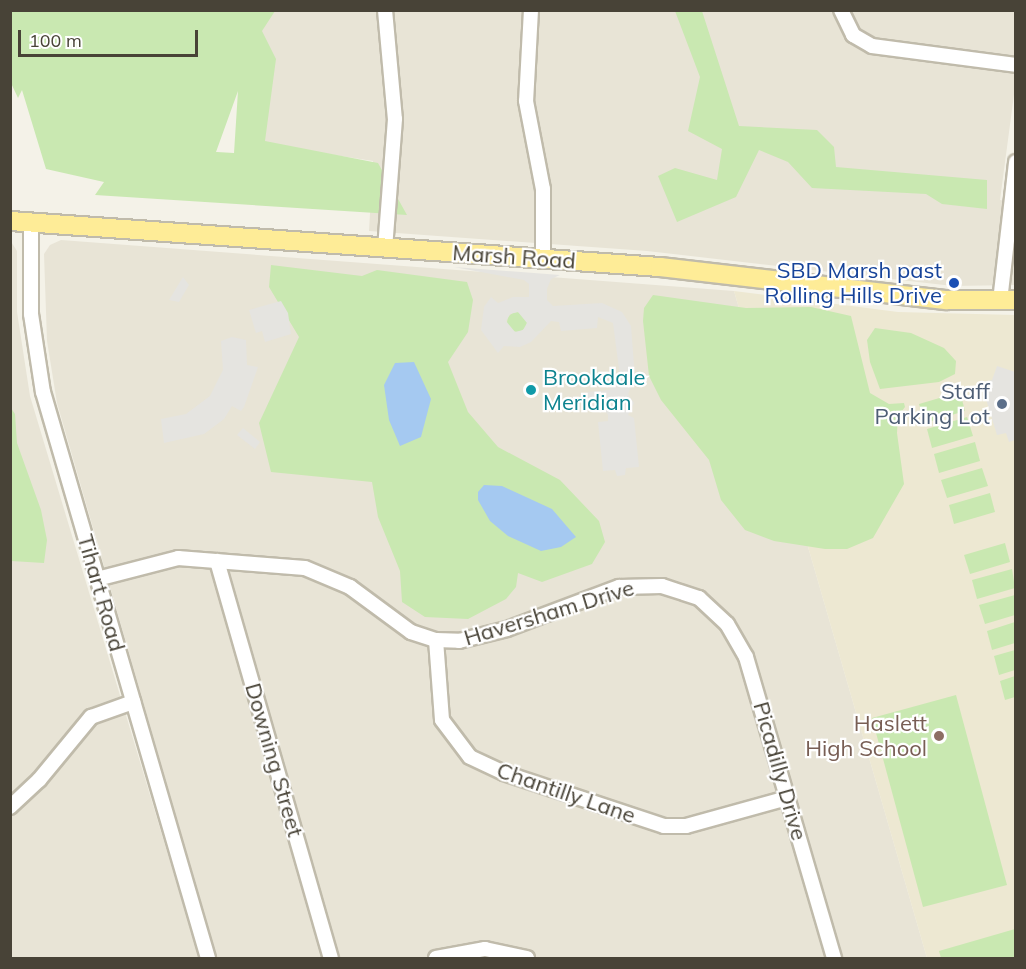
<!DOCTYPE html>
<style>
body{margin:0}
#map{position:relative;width:1026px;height:969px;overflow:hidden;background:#f4f2e8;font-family:Mulish,sans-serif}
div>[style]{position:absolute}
.residential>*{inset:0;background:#e8e4d6}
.education>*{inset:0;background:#ede8d2}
.green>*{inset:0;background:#c9e8b1}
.round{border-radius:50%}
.parking>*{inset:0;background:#e5e4e0}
.water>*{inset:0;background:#a5c9f1}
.roads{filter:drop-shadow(2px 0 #c0bbab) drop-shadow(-2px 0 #c0bbab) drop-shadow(0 2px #c0bbab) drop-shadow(0 -2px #c0bbab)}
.minor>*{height:14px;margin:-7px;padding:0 7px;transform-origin:7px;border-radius:7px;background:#fff}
.major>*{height:18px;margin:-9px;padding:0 9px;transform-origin:9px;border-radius:9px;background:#feec97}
.dots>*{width:16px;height:16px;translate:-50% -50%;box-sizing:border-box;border:3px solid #fff;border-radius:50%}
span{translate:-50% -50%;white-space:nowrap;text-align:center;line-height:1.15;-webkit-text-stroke:4.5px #fff;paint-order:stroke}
.street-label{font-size:22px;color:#484337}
.transit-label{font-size:22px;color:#164399}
.right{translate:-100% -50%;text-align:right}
.culture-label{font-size:22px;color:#0d838f}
.left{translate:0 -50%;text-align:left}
.service-label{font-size:22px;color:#4e5e75}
.education-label{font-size:22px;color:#785e54}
.frame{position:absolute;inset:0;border:12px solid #484337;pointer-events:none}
.scale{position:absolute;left:18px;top:30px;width:180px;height:27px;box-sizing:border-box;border:3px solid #484337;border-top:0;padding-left:8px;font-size:18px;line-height:21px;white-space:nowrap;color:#484337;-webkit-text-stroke:4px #fff;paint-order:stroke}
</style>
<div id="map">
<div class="residential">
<div style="clip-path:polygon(247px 11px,1015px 11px,1015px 87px,1000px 200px,1015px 203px,1015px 285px,953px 286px,647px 251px,369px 231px,373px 161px,251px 142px)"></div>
<div style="clip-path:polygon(10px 240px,17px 251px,17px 312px,30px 396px,199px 958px,11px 958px)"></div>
<div style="clip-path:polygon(61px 240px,734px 291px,927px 958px,217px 958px,57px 403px,47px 341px,44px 254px,50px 245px)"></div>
</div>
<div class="education">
<div style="clip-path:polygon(734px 291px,898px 312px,1015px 315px,1015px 958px,927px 958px)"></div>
</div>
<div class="green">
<div style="clip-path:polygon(evenodd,10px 11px,275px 11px,262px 31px,276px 59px,265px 141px,378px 163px,407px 215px,95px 195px,104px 182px,46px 169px,22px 90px,18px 98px,11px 83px,10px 11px,238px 91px,234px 153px,217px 152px,216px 152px,238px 91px)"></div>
<div style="clip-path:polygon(675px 11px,702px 11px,739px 126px,817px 130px,834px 147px,836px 167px,987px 180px,987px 209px,942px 204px,926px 194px,812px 188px,788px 162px,759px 150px,736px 197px,677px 222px,658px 176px,675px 168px,717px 180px,722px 149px,688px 131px,700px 77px)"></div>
<div style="clip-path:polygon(271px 265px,362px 276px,377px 270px,467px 282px,473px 300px,468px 332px,448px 362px,468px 412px,498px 447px,560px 480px,599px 521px,605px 542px,592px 564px,542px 582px,518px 573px,516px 587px,506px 599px,468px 619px,425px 617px,402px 602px,400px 571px,378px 517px,372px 482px,271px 472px,259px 423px,299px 337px,269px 287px)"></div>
<div style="clip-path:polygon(653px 295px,746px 308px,811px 307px,851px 316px,870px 393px,889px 404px,904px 403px,905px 407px,898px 416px,897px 433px,904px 484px,873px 538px,847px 549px,825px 549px,774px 541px,745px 530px,721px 500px,709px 460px,661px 400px,649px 376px,643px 321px,644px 308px)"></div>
<div class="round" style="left:507px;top:312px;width:20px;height:20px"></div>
<div style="clip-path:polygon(875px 328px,911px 333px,944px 348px,956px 361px,955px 374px,939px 382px,880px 389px,870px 362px,867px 340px)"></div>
<div style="clip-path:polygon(960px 392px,965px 411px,925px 423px,919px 404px)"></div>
<div style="clip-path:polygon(11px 408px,15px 414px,17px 443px,41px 510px,47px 540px,44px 563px,11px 561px)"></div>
<div style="clip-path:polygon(967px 417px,973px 436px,932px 448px,927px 429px)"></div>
<div style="clip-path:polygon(975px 442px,980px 461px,939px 473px,934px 454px)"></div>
<div style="clip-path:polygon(982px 468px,988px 486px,947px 498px,941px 480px)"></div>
<div style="clip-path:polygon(990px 493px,995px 512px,954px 524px,949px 505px)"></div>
<div style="clip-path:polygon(1005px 543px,1010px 562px,970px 574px,964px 555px)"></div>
<div style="clip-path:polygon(1012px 569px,1015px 588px,977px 599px,972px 580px)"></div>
<div style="clip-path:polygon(1015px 595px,1015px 615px,985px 624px,979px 605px)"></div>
<div style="clip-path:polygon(1015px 622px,1015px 643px,992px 650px,987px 631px)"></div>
<div style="clip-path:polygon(1015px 650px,1015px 670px,999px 675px,994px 656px)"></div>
<div style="clip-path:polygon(1015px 676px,1015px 697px,1005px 700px,1000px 681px)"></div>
<div style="clip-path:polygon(956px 695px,1007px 885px,923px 907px,872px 718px)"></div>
<div style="clip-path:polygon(1015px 929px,1015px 958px,941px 958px,939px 951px)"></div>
</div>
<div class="parking">
<div style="clip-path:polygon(evenodd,454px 267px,560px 275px,551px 279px,547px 289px,547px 300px,553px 306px,602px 303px,622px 312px,631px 326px,635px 378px,628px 394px,634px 403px,628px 415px,634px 418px,639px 467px,626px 468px,625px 475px,617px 476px,615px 470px,603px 471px,598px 422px,608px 421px,608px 415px,603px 408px,588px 406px,588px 392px,609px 390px,620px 377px,613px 323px,598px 317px,597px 328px,561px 331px,559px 322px,551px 321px,531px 342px,520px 347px,504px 346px,498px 353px,481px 330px,484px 307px,491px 297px,498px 303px,513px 297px,529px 297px,529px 284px,524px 280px,454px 267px,518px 312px,527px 323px,523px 330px,515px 332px,506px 321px,510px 314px,518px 312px)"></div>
<div style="clip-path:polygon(183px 277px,189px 285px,179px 302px,169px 300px)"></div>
<div style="clip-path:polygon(281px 301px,288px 313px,291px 334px,265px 342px,262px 331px,256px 333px,249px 310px)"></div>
<div style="clip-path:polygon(232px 337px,246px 340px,247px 365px,258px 367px,244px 407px,241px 411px,232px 406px,224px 419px,204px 434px,164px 443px,161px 419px,186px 414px,210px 396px,223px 370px,221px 341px)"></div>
<div style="clip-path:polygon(997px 366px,1015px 372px,1015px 440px,1009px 442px,1006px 433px,997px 435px,981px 383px,992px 380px)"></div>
<div style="clip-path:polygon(243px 428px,260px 442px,255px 449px,237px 435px)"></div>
</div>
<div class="water">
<div style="clip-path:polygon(414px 362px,431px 399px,421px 437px,400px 446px,389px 420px,384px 385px,395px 363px)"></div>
<div style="clip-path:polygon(484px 485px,502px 486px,552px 509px,576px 537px,561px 547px,541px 551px,508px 536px,490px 521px,478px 500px,478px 492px)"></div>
</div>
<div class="roads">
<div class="minor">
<div style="left:385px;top:10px;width:109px;rotate:84.8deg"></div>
<div style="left:395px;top:119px;width:129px;rotate:94.4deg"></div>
<div style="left:531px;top:10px;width:91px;rotate:93.1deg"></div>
<div style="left:526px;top:101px;width:90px;rotate:79.1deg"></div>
<div style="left:543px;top:189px;width:70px;rotate:90deg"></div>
<div style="left:841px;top:10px;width:28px;rotate:64deg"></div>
<div style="left:853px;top:35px;width:22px;rotate:30deg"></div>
<div style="left:872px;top:46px;width:145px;rotate:7.5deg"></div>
<div style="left:31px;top:222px;width:92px;rotate:90deg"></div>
<div style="left:31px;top:314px;width:79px;rotate:81.3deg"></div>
<div style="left:43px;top:392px;width:590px;rotate:73.75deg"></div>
<div style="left:1000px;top:301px;width:140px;rotate:-83.4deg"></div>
<div style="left:217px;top:561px;width:413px;rotate:74deg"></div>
<div style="left:97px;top:579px;width:84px;rotate:-14.5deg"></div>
<div style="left:178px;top:558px;width:127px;rotate:4.5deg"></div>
<div style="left:305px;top:568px;width:49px;rotate:22.9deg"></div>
<div style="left:350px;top:587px;width:76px;rotate:36.4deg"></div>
<div style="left:411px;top:632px;width:26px;rotate:18deg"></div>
<div style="left:436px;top:640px;width:23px;rotate:2deg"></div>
<div style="left:459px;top:641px;width:49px;rotate:-14deg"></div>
<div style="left:507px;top:629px;width:120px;rotate:-20.6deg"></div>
<div style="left:619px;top:587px;width:43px;rotate:-1.3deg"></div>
<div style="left:662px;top:586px;width:39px;rotate:18deg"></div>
<div style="left:699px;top:598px;width:38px;rotate:43deg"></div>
<div style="left:727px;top:624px;width:38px;rotate:60deg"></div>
<div style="left:746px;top:657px;width:314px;rotate:73.7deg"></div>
<div style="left:436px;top:640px;width:80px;rotate:85.7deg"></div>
<div style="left:442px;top:720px;width:46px;rotate:52.9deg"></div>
<div style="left:470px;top:757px;width:38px;rotate:25deg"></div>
<div style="left:504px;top:773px;width:169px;rotate:18.3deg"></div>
<div style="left:664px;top:826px;width:22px"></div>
<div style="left:686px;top:826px;width:105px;rotate:-15.5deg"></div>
<div style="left:10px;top:807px;width:40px;rotate:-43deg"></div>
<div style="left:39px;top:780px;width:82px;rotate:-50.5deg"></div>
<div style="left:91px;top:717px;width:45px;rotate:-19.7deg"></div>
<div style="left:436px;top:958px;width:50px;rotate:-10.4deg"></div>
<div style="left:485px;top:949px;width:43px;rotate:12.1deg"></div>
</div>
<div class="major">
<div style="left:10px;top:221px;width:652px;rotate:4.05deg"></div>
<div style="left:660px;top:267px;width:289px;rotate:6.6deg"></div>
<div style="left:947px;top:300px;width:69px"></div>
</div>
</div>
<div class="dots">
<div style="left:954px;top:283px;background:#1a4fb4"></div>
<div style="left:531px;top:390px;background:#0f9aa8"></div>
<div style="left:1002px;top:404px;background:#5c6f8a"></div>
<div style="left:939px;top:736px;background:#8d6e63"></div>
</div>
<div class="street-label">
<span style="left:514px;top:257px;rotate:4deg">Marsh Road</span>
<span style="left:101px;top:593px;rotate:74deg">Tihart Road</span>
<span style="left:549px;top:613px;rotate:-17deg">Haversham Drive</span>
<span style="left:274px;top:760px;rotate:74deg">Downing Street</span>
<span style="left:780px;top:771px;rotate:74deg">Picadilly Drive</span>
<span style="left:566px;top:793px;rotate:19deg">Chantilly Lane</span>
</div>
<div class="transit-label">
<span class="right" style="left:942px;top:283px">SBD Marsh past<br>Rolling Hills Drive</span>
</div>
<div class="culture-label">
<span class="left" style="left:543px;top:390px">Brookdale<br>Meridian</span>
</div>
<div class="service-label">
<span class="right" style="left:990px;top:404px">Staff<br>Parking Lot</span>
</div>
<div class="education-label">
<span class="right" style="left:927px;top:736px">Haslett<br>High School</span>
</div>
<div class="frame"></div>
<div class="scale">100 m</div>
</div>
